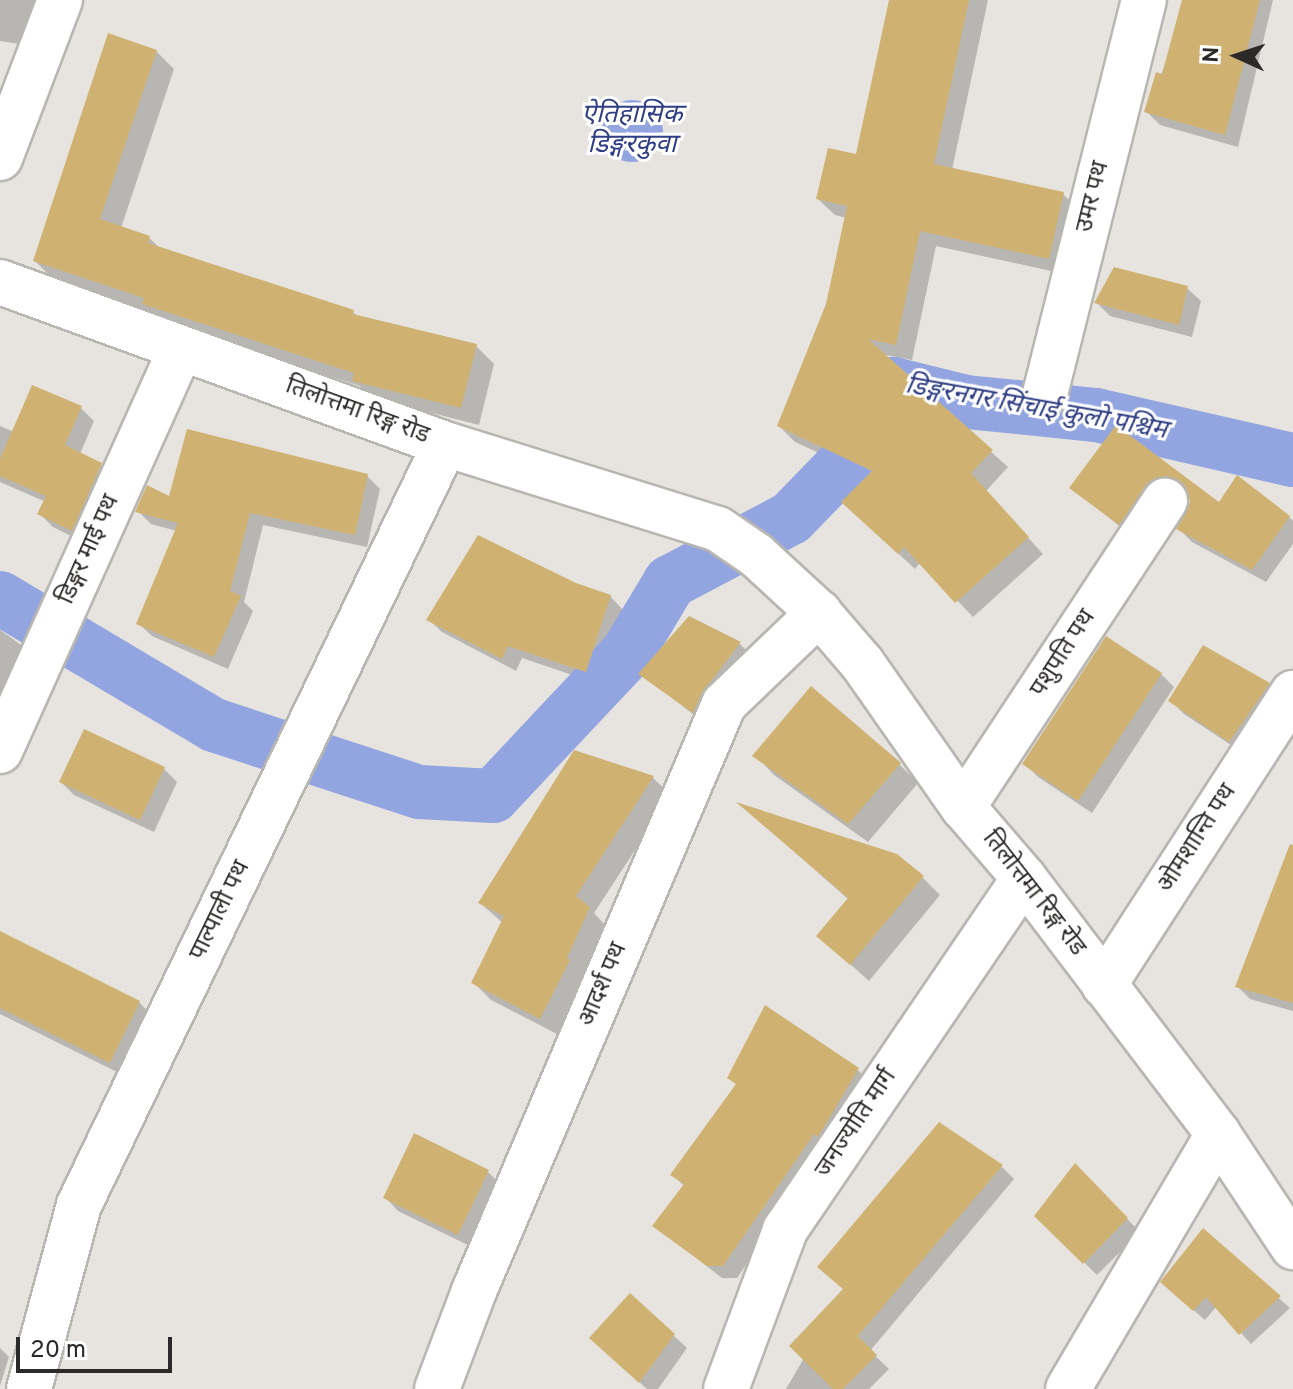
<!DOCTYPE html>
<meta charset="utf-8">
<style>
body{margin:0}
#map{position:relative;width:1293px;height:1389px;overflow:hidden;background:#e7e4df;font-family:Overpass,"Noto Sans Devanagari",sans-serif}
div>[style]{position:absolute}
.water>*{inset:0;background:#93a5e0}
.round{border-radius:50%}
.shadow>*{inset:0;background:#0003}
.canal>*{height:54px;margin:-27px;padding:0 27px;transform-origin:27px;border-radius:27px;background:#93a5e0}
.building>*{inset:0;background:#cfb272}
.roads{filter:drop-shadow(2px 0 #b8b6b1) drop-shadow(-2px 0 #b8b6b1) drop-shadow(0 2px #b8b6b1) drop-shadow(0 -2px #b8b6b1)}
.minor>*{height:44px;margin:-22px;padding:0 22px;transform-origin:22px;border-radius:22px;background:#fff}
span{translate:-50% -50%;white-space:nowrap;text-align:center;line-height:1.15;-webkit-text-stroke:6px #fff;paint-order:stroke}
.street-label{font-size:24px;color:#2b2a28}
.water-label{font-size:26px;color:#2f3e84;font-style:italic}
.north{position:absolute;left:1197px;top:16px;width:80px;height:80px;-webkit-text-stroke:6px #fff;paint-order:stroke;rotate:273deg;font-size:22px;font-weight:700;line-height:32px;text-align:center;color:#2b2a28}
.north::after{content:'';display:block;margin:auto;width:28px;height:36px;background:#2b2a28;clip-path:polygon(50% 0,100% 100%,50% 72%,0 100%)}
.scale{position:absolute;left:16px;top:1337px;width:156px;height:36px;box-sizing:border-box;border:4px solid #2b2a28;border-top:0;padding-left:10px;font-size:24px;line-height:28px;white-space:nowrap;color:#2b2a28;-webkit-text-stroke:6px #fff;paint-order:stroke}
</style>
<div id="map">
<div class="water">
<div class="round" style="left:601px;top:100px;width:62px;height:62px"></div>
</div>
<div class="shadow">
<div style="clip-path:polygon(0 0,43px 0,33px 46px,0 41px)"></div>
<div style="clip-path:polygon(891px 0,988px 0,952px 170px,1063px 194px,1079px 210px,1065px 274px,936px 246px,912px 360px,881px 354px,1008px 467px,986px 491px,1043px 554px,973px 617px,921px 562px,915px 569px,860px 518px,869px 476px,795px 442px,779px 426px,828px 305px,847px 218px,835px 215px,818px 199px,857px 156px)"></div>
<div style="clip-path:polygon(1192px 0,1273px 0,1238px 147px,1160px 125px,1146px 111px)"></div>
<div style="clip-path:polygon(156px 51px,174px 69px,121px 228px,149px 238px,161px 249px,353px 312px,359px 318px,476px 346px,494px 364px,479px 425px,373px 398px,360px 386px,163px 321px,154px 312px,53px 279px,35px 261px)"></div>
<div style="clip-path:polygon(1187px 288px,1201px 301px,1192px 337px,1110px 316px,1097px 303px)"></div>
<div style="clip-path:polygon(81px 408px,94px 421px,80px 454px,101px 465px,114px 478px,85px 543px,53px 527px,40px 514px,46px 502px,0 482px,0 426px,14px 432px)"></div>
<div style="clip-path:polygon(1116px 428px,1219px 504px,1289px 517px,1293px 521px,1293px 544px,1266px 582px,1192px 542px,1179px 529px,1192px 502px,1189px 491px,1180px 489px,1133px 537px,1072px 488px)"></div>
<div style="clip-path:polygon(367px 476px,380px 489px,367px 547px,263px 525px,244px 602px,253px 611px,228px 669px,152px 636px,138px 623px,177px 531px,151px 524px,138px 511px,170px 499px)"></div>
<div style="clip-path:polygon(575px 585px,610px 596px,623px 610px,599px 684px,522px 658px,516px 671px,442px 632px,428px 619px)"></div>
<div style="clip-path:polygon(690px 619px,740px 644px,753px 657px,707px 725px,641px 674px)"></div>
<div style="clip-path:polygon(0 630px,24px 647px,0 703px)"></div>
<div style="clip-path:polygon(1161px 674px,1174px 687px,1092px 813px,1038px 777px,1025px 764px)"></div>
<div style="clip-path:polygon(1269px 684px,1282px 697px,1243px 753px,1184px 714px,1171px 701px)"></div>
<div style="clip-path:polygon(575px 753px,653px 778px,671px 795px,594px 913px,607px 927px,587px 979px,559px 1035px,491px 1000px,473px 982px,503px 923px,480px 903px)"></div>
<div style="clip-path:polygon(755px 755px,899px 764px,918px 783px,868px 842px,774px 775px)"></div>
<div style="clip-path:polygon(164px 769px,177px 782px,154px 832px,74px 795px,61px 782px)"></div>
<div style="clip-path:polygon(744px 807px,923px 878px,940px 895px,869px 981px,819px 936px,849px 900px)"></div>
<div style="clip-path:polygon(1293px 901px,1293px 1011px,1250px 999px,1237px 986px)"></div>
<div style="clip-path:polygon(0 933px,139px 1002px,152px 1016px,123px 1075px,0 1014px)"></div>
<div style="clip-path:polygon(766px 1008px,858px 1070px,871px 1083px,737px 1278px,722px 1278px,655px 1226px,684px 1186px,673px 1175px,738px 1086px,729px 1078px)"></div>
<div style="clip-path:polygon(415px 1136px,488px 1172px,501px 1185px,472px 1247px,398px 1211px,385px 1197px)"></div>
<div style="clip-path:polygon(1001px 1166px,1014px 1179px,870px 1351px,889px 1369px,869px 1389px,786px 1389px,804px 1358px)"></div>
<div style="clip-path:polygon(1075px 1166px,1140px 1232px,1097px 1275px,1037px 1216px)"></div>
<div style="clip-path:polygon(1203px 1231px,1290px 1308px,1251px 1344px,1217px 1306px,1205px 1320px,1173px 1292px)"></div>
<div style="clip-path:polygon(673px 1335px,687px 1348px,658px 1389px,647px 1389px,605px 1351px)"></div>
<div style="clip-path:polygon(0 1348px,9px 1357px,0 1386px)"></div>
</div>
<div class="canal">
<div style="left:0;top:598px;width:249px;rotate:30.7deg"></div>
<div style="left:214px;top:725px;width:216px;rotate:18.1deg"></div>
<div style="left:419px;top:792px;width:74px;rotate:3.1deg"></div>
<div style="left:493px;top:796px;width:197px;rotate:-46.8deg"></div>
<div style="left:628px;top:652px;width:82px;rotate:-59deg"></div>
<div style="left:670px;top:582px;width:137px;rotate:-27.9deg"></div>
<div style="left:791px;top:518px;width:89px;rotate:-45.9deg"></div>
<div style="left:853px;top:454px;width:81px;rotate:-60.3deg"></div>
<div style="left:893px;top:384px;width:75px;rotate:13.9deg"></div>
<div style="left:966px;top:402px;width:131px;rotate:5.7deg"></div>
<div style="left:1096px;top:415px;width:202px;rotate:12.9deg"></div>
</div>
<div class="building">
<div style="clip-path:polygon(889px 0,969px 0,934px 164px,1064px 192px,1049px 259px,920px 231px,896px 345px,868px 339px,993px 450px,971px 473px,1029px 537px,955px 603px,904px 547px,898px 554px,841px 502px,872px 471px,777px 426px,826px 304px,847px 206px,816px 199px,828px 148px,856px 154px)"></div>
<div style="clip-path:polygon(1182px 0,1260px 0,1225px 135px,1144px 112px,1156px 72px,1162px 74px)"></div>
<div style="clip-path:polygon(108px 33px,157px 50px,100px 219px,150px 236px,148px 243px,354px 310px,353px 314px,477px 344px,461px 408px,352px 381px,354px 373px,142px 304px,144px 298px,33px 261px)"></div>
<div style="clip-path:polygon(1114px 267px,1188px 286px,1179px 325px,1094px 303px)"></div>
<div style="clip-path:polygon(32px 385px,82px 406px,65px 445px,102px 463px,72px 531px,37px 514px,46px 496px,0 476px,0 459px)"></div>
<div style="clip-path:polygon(1116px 425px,1219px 502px,1237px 475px,1290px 516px,1252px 570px,1176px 529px,1190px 502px,1187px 489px,1178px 480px,1166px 476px,1153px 479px,1119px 525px,1069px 488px)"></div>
<div style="clip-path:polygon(187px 429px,368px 474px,355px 535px,250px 513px,230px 591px,241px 596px,214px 657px,136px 624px,178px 523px,135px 512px,147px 485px,169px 496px)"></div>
<div style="clip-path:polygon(478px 535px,576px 583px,611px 595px,586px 672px,508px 646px,502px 659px,426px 620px)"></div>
<div style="clip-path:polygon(689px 616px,741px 642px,701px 694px,693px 713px,638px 674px)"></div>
<div style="clip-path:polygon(1106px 636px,1162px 673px,1078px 801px,1022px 764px)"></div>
<div style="clip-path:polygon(1203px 645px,1270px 683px,1229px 742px,1168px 701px)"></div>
<div style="clip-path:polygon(811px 686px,901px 763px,848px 824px,752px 756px)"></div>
<div style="clip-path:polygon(84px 729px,165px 767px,140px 820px,59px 782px)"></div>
<div style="clip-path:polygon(574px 750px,654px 776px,576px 896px,590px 907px,567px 958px,570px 960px,540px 1019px,471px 983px,504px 916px,478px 903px)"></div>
<div style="clip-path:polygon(736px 802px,897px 854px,924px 876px,850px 965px,816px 936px,848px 898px)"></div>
<div style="clip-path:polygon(1290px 844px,1293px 845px,1293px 1003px,1235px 987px)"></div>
<div style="clip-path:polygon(0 931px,140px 1001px,110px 1063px,0 1008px)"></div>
<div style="clip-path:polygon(765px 1005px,859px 1068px,818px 1137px,814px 1134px,723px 1266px,707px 1266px,652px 1226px,684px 1184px,670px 1175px,736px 1084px,727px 1078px)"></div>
<div style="clip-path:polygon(939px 1122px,1003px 1165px,858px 1336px,877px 1355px,843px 1389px,833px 1389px,789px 1346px,843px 1289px,817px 1267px)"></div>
<div style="clip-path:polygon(414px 1133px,489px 1170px,458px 1235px,383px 1198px)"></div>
<div style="clip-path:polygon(1075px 1163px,1128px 1218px,1083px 1264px,1034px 1216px)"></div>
<div style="clip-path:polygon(1203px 1228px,1281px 1296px,1239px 1335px,1206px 1297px,1193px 1311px,1160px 1282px)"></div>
<div style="clip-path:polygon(630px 1293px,675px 1334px,639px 1383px,589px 1338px)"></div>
</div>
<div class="roads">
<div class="minor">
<div style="left:0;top:158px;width:169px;rotate:-69.2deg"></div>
<div style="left:0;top:282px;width:474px;rotate:20deg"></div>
<div style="left:445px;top:444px;width:286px;rotate:17.3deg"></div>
<div style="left:718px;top:529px;width:46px;rotate:34.4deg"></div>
<div style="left:756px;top:555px;width:86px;rotate:42.6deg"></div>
<div style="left:819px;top:613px;width:66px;rotate:49.3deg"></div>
<div style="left:862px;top:663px;width:176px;rotate:55deg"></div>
<div style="left:963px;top:807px;width:94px;rotate:49.3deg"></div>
<div style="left:1024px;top:878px;width:321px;rotate:52.8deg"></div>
<div style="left:1218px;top:1134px;width:136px;rotate:56.4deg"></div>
<div style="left:1045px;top:394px;width:406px;rotate:-75.9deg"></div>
<div style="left:0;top:751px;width:441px;rotate:-65.8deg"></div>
<div style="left:963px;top:807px;width:367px;rotate:-56.6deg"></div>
<div style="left:1104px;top:985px;width:348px;rotate:-57.1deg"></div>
<div style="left:29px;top:1389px;width:191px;rotate:-74.8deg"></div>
<div style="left:79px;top:1205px;width:844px;rotate:-64.31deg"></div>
<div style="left:437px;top:1389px;width:105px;rotate:-69.3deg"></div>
<div style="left:474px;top:1291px;width:638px;rotate:-66.93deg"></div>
<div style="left:724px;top:704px;width:132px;rotate:-43.8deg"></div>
<div style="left:726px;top:1389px;width:170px;rotate:-69.6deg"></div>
<div style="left:785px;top:1230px;width:425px;rotate:-55.8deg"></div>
<div style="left:1068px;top:1389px;width:296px;rotate:-59.5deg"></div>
</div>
</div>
<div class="street-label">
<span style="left:1094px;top:197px;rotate:-76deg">उमर पथ</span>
<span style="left:357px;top:412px;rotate:20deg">तिलोत्तमा रिङ्ग रोड</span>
<span style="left:90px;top:550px;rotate:-66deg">डिङ्गर माई पथ</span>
<span style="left:1064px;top:654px;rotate:-57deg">पशुपति पथ</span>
<span style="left:1198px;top:839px;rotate:-57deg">ओमशान्ति पथ</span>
<span style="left:1033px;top:894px;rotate:52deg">तिलोत्तमा रिङ्ग रोड</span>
<span style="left:221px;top:911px;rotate:-64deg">पाल्पाली पथ</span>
<span style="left:604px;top:985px;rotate:-67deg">आदर्श पथ</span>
<span style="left:857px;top:1124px;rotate:-56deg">जनज्योति मार्ग</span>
</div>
<div class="water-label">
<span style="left:632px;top:131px">ऐतिहासिक<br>डिङ्गरकुवा</span>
<span style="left:1036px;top:409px;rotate:10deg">डिङ्गरनगर सिंचाई कुलो पश्चिम</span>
</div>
<div class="north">N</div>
<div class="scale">20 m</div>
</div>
